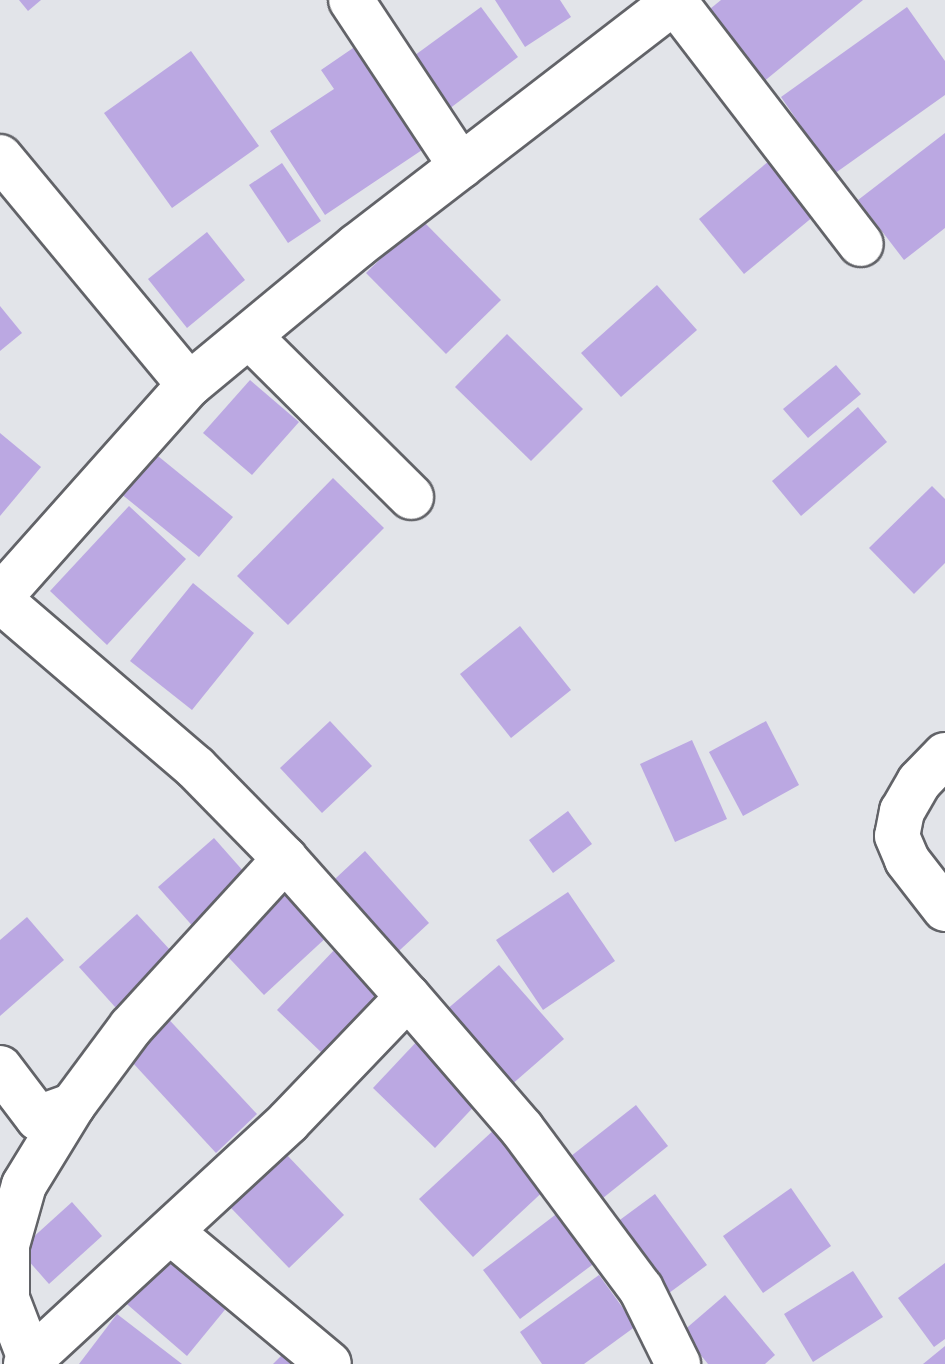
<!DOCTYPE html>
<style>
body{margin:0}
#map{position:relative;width:945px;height:1364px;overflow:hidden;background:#e2e4e9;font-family:"Libre Baskerville",serif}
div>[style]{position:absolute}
.building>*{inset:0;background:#bba8e2}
.roads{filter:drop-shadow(2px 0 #626368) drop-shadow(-2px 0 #626368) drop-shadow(0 2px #626368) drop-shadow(0 -2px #626368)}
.minor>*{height:44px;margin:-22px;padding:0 22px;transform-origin:22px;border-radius:22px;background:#fff}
.tertiary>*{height:44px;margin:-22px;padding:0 22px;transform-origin:22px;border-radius:22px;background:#fff}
span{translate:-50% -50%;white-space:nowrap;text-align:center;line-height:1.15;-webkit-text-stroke:7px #f0f1f6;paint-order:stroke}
</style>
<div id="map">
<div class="building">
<div style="clip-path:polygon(19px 0,41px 0,28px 11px)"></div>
<div style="clip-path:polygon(495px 0,560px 0,571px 17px,525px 47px)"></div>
<div style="clip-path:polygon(721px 0,863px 0,762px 83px,705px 13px)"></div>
<div style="clip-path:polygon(481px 7px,518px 57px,449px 109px,411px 58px)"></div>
<div style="clip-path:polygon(907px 7px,945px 61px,945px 95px,834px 174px,781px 97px)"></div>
<div style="clip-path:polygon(356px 46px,425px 148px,325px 215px,270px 131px,334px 89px,321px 70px)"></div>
<div style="clip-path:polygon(191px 51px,259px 146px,172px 208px,104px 113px)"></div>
<div style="clip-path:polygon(945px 133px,945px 228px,904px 260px,858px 200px)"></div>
<div style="clip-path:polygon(769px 161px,814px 216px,744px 274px,699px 219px)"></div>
<div style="clip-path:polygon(282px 163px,321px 221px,288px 243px,249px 185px)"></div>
<div style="clip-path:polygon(421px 219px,501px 300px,446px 354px,366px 273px)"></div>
<div style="clip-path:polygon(207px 232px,245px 280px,187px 328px,148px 279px)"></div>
<div style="clip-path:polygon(657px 285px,697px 330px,621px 397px,581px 353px)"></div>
<div style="clip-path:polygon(0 306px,22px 333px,0 351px)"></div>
<div style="clip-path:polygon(507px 334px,583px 409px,531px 461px,455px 387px)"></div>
<div style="clip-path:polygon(836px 365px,861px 394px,808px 438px,783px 409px)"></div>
<div style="clip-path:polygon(250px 380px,299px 422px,252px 475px,203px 433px)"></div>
<div style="clip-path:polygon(858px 407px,887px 442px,801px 516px,772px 481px)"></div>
<div style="clip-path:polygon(0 433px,41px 467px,0 516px)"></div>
<div style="clip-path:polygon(153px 452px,233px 517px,199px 557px,120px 493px)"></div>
<div style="clip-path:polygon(333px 478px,384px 528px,288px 625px,237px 576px)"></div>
<div style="clip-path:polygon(932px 486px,945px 499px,945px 563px,914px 594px,869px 548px)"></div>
<div style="clip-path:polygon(129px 506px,186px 559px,107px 645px,50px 591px)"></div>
<div style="clip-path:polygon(193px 583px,254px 633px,192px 710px,130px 661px)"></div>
<div style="clip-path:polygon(520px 626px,571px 690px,511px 738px,460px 674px)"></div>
<div style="clip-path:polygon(330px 721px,372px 766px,322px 813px,280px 768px)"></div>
<div style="clip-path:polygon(766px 721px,799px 785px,743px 816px,709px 752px)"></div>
<div style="clip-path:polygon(692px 740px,727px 819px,675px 842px,640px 764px)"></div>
<div style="clip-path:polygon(568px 811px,592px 844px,553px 873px,529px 840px)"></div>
<div style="clip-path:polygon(214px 838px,252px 881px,196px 930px,158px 887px)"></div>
<div style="clip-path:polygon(365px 851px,429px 923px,387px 962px,322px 891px)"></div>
<div style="clip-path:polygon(281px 882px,329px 935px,264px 995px,215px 943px)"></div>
<div style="clip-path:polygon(568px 892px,615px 961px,543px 1010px,496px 940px)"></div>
<div style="clip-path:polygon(137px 914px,183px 964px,125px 1018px,79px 967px)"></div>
<div style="clip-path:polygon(27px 917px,64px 960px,0 1016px,0 940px)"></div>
<div style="clip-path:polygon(337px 947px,382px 991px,322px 1053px,277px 1010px)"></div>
<div style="clip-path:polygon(499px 965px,564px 1039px,503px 1092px,439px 1016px)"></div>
<div style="clip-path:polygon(161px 1011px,257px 1114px,216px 1153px,120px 1049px)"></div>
<div style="clip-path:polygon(420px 1038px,482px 1098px,435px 1148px,373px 1088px)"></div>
<div style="clip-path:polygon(636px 1105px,668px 1146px,598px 1202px,566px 1160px)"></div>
<div style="clip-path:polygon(496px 1128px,549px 1186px,473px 1257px,419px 1199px)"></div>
<div style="clip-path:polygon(286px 1154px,344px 1215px,289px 1268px,231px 1208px)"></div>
<div style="clip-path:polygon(791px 1188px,831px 1246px,763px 1293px,723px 1236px)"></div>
<div style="clip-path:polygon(655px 1194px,707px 1265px,665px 1296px,613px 1225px)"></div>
<div style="clip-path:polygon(72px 1202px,102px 1236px,49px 1284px,19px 1250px)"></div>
<div style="clip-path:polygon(559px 1212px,596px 1262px,520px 1319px,483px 1270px)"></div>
<div style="clip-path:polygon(162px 1250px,228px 1306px,187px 1356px,121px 1299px)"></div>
<div style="clip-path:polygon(945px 1263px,945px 1339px,934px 1347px,898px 1298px)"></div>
<div style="clip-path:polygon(853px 1271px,883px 1317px,813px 1362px,784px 1314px)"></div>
<div style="clip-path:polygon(599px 1275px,636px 1326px,584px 1364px,542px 1364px,520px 1332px)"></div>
<div style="clip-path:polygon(725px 1295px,775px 1355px,765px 1364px,708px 1364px,682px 1332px)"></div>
<div style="clip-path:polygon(117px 1314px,182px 1364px,79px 1364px)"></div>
<div style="clip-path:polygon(294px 1343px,315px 1364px,273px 1364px)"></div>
<div style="clip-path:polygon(945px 1346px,945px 1364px,923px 1364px)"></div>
</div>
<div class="roads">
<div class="minor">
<div style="left:351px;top:0;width:199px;rotate:56.5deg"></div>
<div style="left:675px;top:2px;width:305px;rotate:52.5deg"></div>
<div style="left:0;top:157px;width:296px;rotate:50.3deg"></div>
<div style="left:250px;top:337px;width:227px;rotate:44.8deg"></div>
<div style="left:0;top:600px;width:258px;rotate:40.6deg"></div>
<div style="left:196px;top:768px;width:127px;rotate:45.6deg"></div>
<div style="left:285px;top:859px;width:185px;rotate:48.3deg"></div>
<div style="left:945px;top:755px;width:37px;rotate:134deg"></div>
<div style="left:919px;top:782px;width:34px;rotate:120deg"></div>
<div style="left:902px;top:811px;width:25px;rotate:101deg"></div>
<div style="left:897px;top:836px;width:26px;rotate:67deg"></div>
<div style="left:907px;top:860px;width:62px;rotate:52.2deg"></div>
<div style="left:0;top:1068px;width:63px;rotate:52.8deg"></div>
<div style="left:38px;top:1118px;width:37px;rotate:-20deg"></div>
<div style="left:172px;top:1233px;width:204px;rotate:39.8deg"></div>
<div style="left:26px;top:1364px;width:357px;rotate:-42.7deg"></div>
<div style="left:288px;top:1122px;width:173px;rotate:-46.2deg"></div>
<div style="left:408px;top:997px;width:174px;rotate:49.2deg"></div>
<div style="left:522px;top:1129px;width:199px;rotate:53.4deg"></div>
<div style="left:641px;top:1289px;width:84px;rotate:63.7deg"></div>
<div style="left:32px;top:1364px;width:70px;rotate:-111deg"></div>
<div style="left:7px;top:1299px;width:54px;rotate:-90deg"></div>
<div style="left:7px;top:1245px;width:62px;rotate:-74.2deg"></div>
<div style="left:24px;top:1185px;width:94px;rotate:-58.5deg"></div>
<div style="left:73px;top:1105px;width:97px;rotate:-53.4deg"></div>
<div style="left:131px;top:1027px;width:228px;rotate:-47.5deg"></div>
</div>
<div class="tertiary">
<div style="left:0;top:597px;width:284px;rotate:-48.3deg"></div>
<div style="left:189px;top:385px;width:218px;rotate:-39.6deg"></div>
<div style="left:357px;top:246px;width:404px;rotate:-37.6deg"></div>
</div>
</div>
</div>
